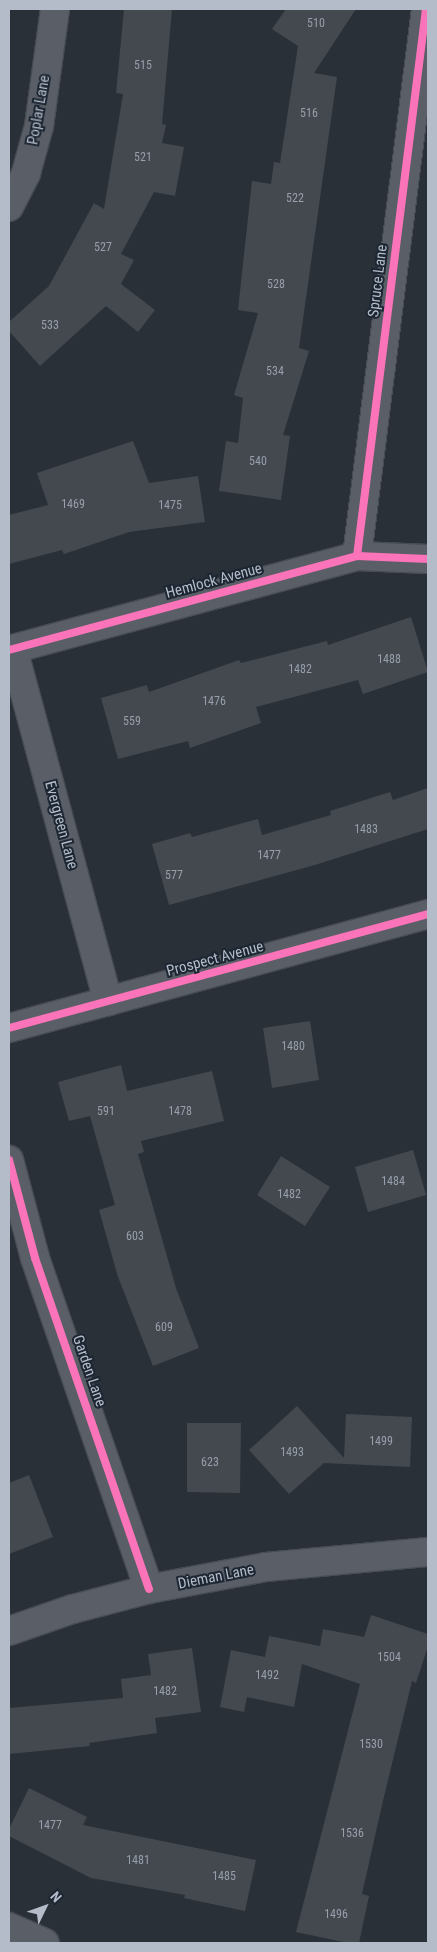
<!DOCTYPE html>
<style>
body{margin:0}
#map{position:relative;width:437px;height:1952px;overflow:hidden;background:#2a3038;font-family:"Roboto Condensed",sans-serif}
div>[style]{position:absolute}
.building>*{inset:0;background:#444950}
.roads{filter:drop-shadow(1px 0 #484c53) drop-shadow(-1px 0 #484c53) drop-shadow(0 1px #484c53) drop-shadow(0 -1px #484c53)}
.minor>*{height:28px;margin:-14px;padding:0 14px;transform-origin:14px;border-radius:14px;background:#5a5e66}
.cycleway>*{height:8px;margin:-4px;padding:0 4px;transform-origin:4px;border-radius:4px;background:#fb73b8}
span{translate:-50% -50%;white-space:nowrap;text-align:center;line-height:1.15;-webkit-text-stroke:4px #1d2633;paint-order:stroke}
.number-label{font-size:12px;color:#989fab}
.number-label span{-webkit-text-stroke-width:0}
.street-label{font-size:15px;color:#b4bcc9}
.frame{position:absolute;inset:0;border:10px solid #b4bcc9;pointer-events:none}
.north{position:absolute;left:20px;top:1882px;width:50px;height:50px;-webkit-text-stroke:4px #1d2633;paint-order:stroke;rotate:48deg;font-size:14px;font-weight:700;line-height:20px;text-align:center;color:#b4bcc9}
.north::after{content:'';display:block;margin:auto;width:18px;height:22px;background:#b4bcc9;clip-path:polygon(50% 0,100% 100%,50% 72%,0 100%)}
</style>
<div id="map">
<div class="building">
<div style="clip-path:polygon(124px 9px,172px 9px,162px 124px,166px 125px,162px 143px,184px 147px,175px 196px,154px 192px,121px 254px,134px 260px,121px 284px,155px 310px,138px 332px,106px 306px,40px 366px,9px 331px,9px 322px,49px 286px,94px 203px,104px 209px,123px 94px,116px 93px)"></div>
<div style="clip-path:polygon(286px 9px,356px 9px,314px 73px,337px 77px,299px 348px,309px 351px,283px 435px,290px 436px,281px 500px,219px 491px,226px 441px,238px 443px,243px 398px,234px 395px,258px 313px,238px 310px,252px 181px,271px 184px,274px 162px,280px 163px,298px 46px,272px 29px)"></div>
<div style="clip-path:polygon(133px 441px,149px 483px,198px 476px,205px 522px,129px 532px,64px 554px,62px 550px,9px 564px,9px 515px,48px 505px,37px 473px)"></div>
<div style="clip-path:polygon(411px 617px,428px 672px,363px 694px,358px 680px,256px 707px,261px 723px,190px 748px,188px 741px,118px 759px,101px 698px,147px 685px,149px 692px,239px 660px,241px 663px,327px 641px,328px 645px)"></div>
<div style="clip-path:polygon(428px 788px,428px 829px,315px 865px,169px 905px,152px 844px,190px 833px,192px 837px,258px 819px,262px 835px,331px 815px,330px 811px,390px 792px,393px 800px)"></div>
<div style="clip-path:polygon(310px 1021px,319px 1080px,272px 1088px,263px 1028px)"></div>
<div style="clip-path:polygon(121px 1065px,127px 1091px,212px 1071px,224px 1121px,141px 1141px,144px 1152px,138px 1154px,176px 1288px,199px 1348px,153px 1366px,118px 1277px,99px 1210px,115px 1205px,90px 1116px,69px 1121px,58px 1082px)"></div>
<div style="clip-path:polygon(413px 1150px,426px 1195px,368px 1212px,355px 1167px)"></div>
<div style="clip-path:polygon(281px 1156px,330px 1187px,305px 1226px,257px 1195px)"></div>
<div style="clip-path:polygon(297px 1406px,344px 1458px,346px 1414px,412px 1417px,410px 1467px,324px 1463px,289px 1494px,249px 1450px)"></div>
<div style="clip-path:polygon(187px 1423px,241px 1423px,240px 1493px,187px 1492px)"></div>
<div style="clip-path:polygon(29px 1475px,53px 1537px,9px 1554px,9px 1483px)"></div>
<div style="clip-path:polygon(371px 1615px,428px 1634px,428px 1646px,416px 1683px,412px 1681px,382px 1805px,362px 1894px,369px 1896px,359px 1943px,348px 1943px,296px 1932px,360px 1684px,302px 1664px,294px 1707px,247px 1697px,244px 1712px,220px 1707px,231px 1650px,265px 1657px,269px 1636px,320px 1646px,323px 1629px,364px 1637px)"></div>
<div style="clip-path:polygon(192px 1648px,201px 1712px,155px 1718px,157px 1733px,89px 1743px,90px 1746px,9px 1754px,9px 1708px,123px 1698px,121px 1679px,151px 1675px,148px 1654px)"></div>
<div style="clip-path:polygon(29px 1788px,87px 1817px,83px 1825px,256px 1860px,245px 1911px,184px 1898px,185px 1895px,91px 1878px,9px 1836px,9px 1829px)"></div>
</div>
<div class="roads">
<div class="minor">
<div style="left:9px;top:207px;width:38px;rotate:-63deg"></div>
<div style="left:26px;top:173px;width:49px;rotate:-74.5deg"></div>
<div style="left:39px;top:126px;width:118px;rotate:-82.2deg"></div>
<div style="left:357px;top:556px;width:551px;rotate:-82.81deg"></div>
<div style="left:13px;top:649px;width:365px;rotate:74.9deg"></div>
<div style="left:9px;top:650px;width:360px;rotate:-15.1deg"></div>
<div style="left:357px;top:556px;width:71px;rotate:2.4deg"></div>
<div style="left:9px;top:1028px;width:434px;rotate:-15.2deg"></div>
<div style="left:9px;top:1160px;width:101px;rotate:75.1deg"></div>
<div style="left:35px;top:1258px;width:350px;rotate:71deg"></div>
<div style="left:9px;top:1631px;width:68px;rotate:-19deg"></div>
<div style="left:73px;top:1609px;width:79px;rotate:-14.7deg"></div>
<div style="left:149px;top:1589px;width:119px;rotate:-10.6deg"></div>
<div style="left:266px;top:1567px;width:163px;rotate:-5.3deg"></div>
<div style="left:9px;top:1927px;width:39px;rotate:24deg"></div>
</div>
</div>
<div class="cycleway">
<div style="left:357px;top:556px;width:551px;rotate:-82.81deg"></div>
<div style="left:9px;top:650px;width:360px;rotate:-15.1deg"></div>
<div style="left:357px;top:556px;width:71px;rotate:2.4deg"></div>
<div style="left:9px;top:1028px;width:434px;rotate:-15.2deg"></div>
<div style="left:9px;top:1160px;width:101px;rotate:75.1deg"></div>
<div style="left:35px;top:1258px;width:350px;rotate:71deg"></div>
</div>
<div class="number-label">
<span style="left:316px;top:24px">510</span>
<span style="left:143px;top:66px">515</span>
<span style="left:309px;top:114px">516</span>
<span style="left:143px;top:158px">521</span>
<span style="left:295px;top:199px">522</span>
<span style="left:103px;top:248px">527</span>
<span style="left:276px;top:285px">528</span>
<span style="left:50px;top:326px">533</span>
<span style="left:275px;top:372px">534</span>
<span style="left:258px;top:462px">540</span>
<span style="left:73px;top:505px">1469</span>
<span style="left:170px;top:506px">1475</span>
<span style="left:389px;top:660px">1488</span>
<span style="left:300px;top:670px">1482</span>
<span style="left:214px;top:702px">1476</span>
<span style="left:132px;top:722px">559</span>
<span style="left:366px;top:830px">1483</span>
<span style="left:269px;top:856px">1477</span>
<span style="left:174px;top:876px">577</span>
<span style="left:293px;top:1047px">1480</span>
<span style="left:106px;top:1112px">591</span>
<span style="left:180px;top:1112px">1478</span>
<span style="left:393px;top:1182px">1484</span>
<span style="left:289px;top:1195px">1482</span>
<span style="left:135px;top:1237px">603</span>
<span style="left:164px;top:1328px">609</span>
<span style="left:381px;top:1442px">1499</span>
<span style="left:292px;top:1453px">1493</span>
<span style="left:210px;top:1463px">623</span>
<span style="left:389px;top:1658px">1504</span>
<span style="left:267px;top:1676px">1492</span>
<span style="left:165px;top:1692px">1482</span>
<span style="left:371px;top:1745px">1530</span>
<span style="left:50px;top:1826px">1477</span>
<span style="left:352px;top:1834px">1536</span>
<span style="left:138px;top:1861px">1481</span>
<span style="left:224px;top:1877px">1485</span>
<span style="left:336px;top:1915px">1496</span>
</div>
<div class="street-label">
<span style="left:39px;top:110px;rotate:-80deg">Poplar Lane</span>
<span style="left:378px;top:281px;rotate:-83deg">Spruce Lane</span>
<span style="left:214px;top:581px;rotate:-15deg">Hemlock Avenue</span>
<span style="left:61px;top:825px;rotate:75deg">Evergreen Lane</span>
<span style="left:215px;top:959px;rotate:-15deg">Prospect Avenue</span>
<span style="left:89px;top:1371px;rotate:71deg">Garden Lane</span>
<span style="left:216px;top:1577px;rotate:-11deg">Dieman Lane</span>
</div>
<div class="frame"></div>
<div class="north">N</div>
</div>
